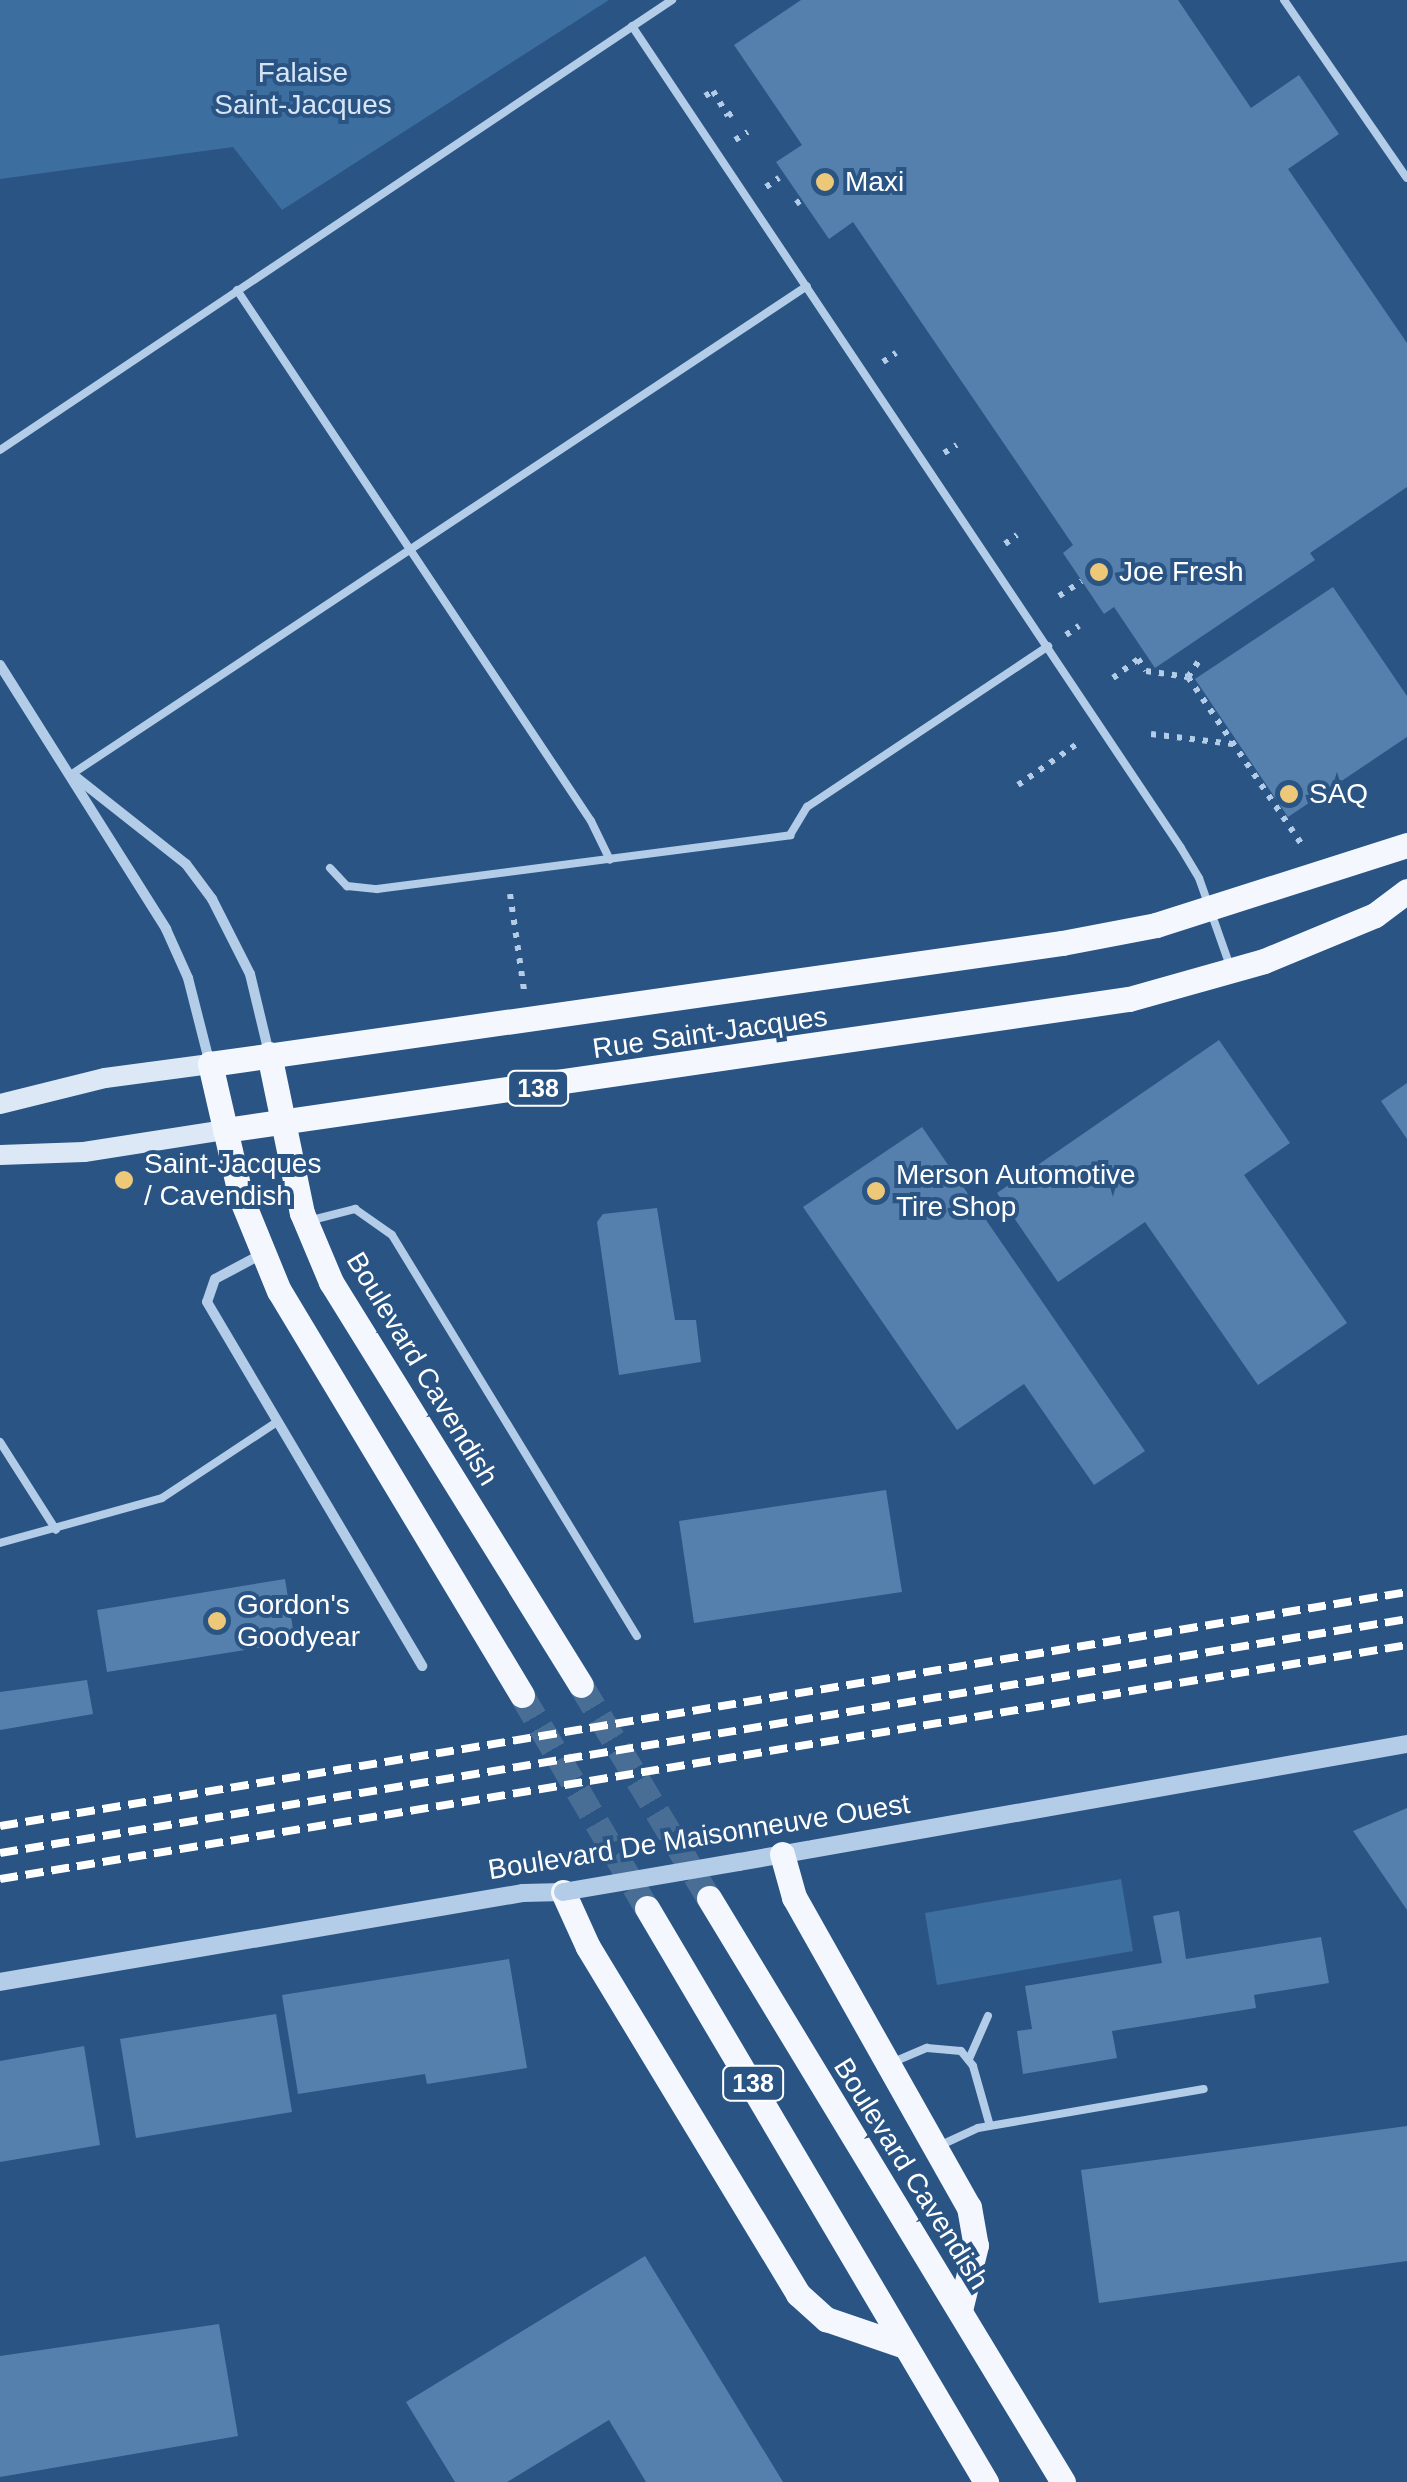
<!DOCTYPE html>
<style>
body{margin:0}
#map{position:relative;width:1407px;height:2482px;overflow:hidden;background:#295484;font-family:Arial,sans-serif}
div>[style]{position:absolute}
.green>*{inset:0;background:#3d6ea0}
.building>*{inset:0;background:#5580ad}
.primary-tunnel>*{height:25px;margin-top:-12.5px;transform-origin:0;background:repeating-linear-gradient(90deg,#496e96 0 25px,transparent 0 37px)}
.path>*{height:6px;margin-top:-3px;transform-origin:0;background:repeating-linear-gradient(90deg,#b3cce7 0 5px,transparent 0 13px)}
.service>*{height:8px;margin:-4px;padding:0 4px;transform-origin:4px;border-radius:4px;background:#b3cce7}
.minor>*{height:10px;margin:-5px;padding:0 5px;transform-origin:5px;border-radius:5px;background:#b3cce7}
.tertiary>*{height:18px;margin:-9px;padding:0 9px;transform-origin:9px;border-radius:9px;background:#b3cce7}
.secondary>*{height:20px;margin:-10px;padding:0 10px;transform-origin:10px;border-radius:10px;background:#dce8f6}
.primary>*{height:25px;margin:-12.5px;padding:0 12.5px;transform-origin:12.5px;border-radius:12.5px;background:#f4f8fe}
.rail>*{height:8px;margin-top:-4px;transform-origin:0;background:repeating-linear-gradient(90deg,#fff 0 18px,transparent 0 26px)}
.tertiary-bridge>*{height:18px;margin:-9px;padding:0 9px;transform-origin:9px;border-radius:9px;background:#b3cce7}
.dots>*{width:28px;height:28px;translate:-50% -50%;box-sizing:border-box;border:5px solid #295484;border-radius:50%}
span{translate:-50% -50%;white-space:nowrap;text-align:center;line-height:1.15;-webkit-text-stroke:8px #295484;paint-order:stroke}
.shield-label span{padding:2px 8px;background:#295484;border:2px solid;border-radius:8px;-webkit-text-stroke-width:0}
.shield-label{font-size:25px;color:#fff;font-weight:700}
.park-label{font-size:28px;color:#d6e5f6}
.poi-label{font-size:28px;color:#fff}
.left{translate:0 -50%;text-align:left}
.street-label{font-size:28px;color:#fff}
</style>
<div id="map">
<div class="green">
<div style="clip-path:polygon(0 0,609px 0,282px 210px,233px 147px,0 179px)"></div>
<div style="clip-path:polygon(1121px 1879px,1133px 1951px,937px 1985px,925px 1913px)"></div>
</div>
<div class="building">
<div style="clip-path:polygon(801px 0,1178px 0,1251px 108px,1299px 75px,1339px 134px,1288px 169px,1407px 343px,1407px 487px,1310px 553px,1315px 560px,1155px 668px,1114px 607px,1104px 614px,1063px 553px,1073px 545px,853px 222px,829px 239px,776px 162px,802px 145px,734px 45px)"></div>
<div style="clip-path:polygon(1333px 587px,1407px 696px,1407px 737px,1288px 817px,1195px 679px)"></div>
<div style="clip-path:polygon(1219px 1040px,1290px 1143px,1244px 1175px,1347px 1323px,1258px 1385px,1145px 1222px,1058px 1282px,997px 1193px)"></div>
<div style="clip-path:polygon(1407px 1083px,1407px 1139px,1381px 1101px)"></div>
<div style="clip-path:polygon(922px 1127px,1145px 1451px,1094px 1485px,1024px 1384px,957px 1430px,803px 1207px)"></div>
<div style="clip-path:polygon(657px 1208px,675px 1320px,696px 1320px,701px 1362px,619px 1375px,597px 1222px,603px 1214px)"></div>
<div style="clip-path:polygon(886px 1490px,902px 1592px,694px 1623px,679px 1521px)"></div>
<div style="clip-path:polygon(285px 1579px,295px 1642px,107px 1672px,97px 1610px)"></div>
<div style="clip-path:polygon(87px 1680px,93px 1714px,0 1730px,0 1692px)"></div>
<div style="clip-path:polygon(1407px 1808px,1407px 1910px,1353px 1831px)"></div>
<div style="clip-path:polygon(1179px 1911px,1186px 1959px,1321px 1937px,1329px 1983px,1254px 1995px,1256px 2008px,1112px 2031px,1117px 2058px,1023px 2074px,1017px 2031px,1032px 2029px,1025px 1986px,1162px 1963px,1153px 1916px)"></div>
<div style="clip-path:polygon(509px 1959px,527px 2068px,427px 2084px,425px 2074px,298px 2094px,282px 1995px)"></div>
<div style="clip-path:polygon(276px 2014px,292px 2112px,136px 2138px,120px 2039px)"></div>
<div style="clip-path:polygon(84px 2046px,100px 2145px,0 2162px,0 2061px)"></div>
<div style="clip-path:polygon(1407px 2126px,1407px 2261px,1099px 2303px,1081px 2170px)"></div>
<div style="clip-path:polygon(645px 2256px,783px 2482px,646px 2482px,609px 2420px,507px 2482px,455px 2482px,406px 2402px)"></div>
<div style="clip-path:polygon(219px 2324px,238px 2436px,0 2477px,0 2356px)"></div>
</div>
<div class="primary-tunnel">
<div style="left:581px;top:1685px;width:249px;rotate:59deg"></div>
<div style="left:522px;top:1695px;width:247px;rotate:59.6deg"></div>
</div>
<div class="path">
<div style="left:705px;top:96px;width:9px;rotate:-32deg"></div>
<div style="left:713px;top:91px;width:29px;rotate:59deg"></div>
<div style="left:728px;top:116px;width:8px;rotate:-40deg"></div>
<div style="left:735px;top:140px;width:15px;rotate:-32deg"></div>
<div style="left:766px;top:187px;width:16px;rotate:-35deg"></div>
<div style="left:796px;top:204px;width:8px;rotate:-40deg"></div>
<div style="left:883px;top:362px;width:16px;rotate:-35deg"></div>
<div style="left:944px;top:453px;width:15px;rotate:-32deg"></div>
<div style="left:1005px;top:544px;width:15px;rotate:-37deg"></div>
<div style="left:1059px;top:596px;width:27px;rotate:-33deg"></div>
<div style="left:1066px;top:635px;width:16px;rotate:-35deg"></div>
<div style="left:1188px;top:677px;width:25px;rotate:-56deg"></div>
<div style="left:1113px;top:678px;width:31px;rotate:-37deg"></div>
<div style="left:1138px;top:659px;width:14px;rotate:56deg"></div>
<div style="left:1146px;top:671px;width:42px;rotate:8.1deg"></div>
<div style="left:1188px;top:677px;width:204px;rotate:55.8deg"></div>
<div style="left:1151px;top:734px;width:82px;rotate:7deg"></div>
<div style="left:1018px;top:785px;width:72px;rotate:-34.8deg"></div>
<div style="left:510px;top:894px;width:97px;rotate:81.7deg"></div>
</div>
<div class="service">
<div style="left:1284px;top:0;width:216px;rotate:55.4deg"></div>
<div style="left:632px;top:26px;width:988px;rotate:56.26deg"></div>
<div style="left:1181px;top:848px;width:35px;rotate:59deg"></div>
<div style="left:1199px;top:878px;width:93px;rotate:70.6deg"></div>
<div style="left:237px;top:290px;width:638px;rotate:56.31deg"></div>
<div style="left:591px;top:821px;width:43px;rotate:64deg"></div>
<div style="left:0;top:450px;width:809px;rotate:-33.81deg"></div>
<div style="left:72px;top:774px;width:882px;rotate:-33.58deg"></div>
<div style="left:330px;top:868px;width:25px;rotate:47deg"></div>
<div style="left:347px;top:886px;width:30px;rotate:6deg"></div>
<div style="left:377px;top:889px;width:417px;rotate:-7.4deg"></div>
<div style="left:790px;top:835px;width:33px;rotate:-59deg"></div>
<div style="left:807px;top:807px;width:290px;rotate:-33.7deg"></div>
<div style="left:308px;top:1221px;width:49px;rotate:-14.3deg"></div>
<div style="left:355px;top:1209px;width:45px;rotate:35.1deg"></div>
<div style="left:392px;top:1235px;width:470px;rotate:58.6deg"></div>
<div style="left:0;top:1442px;width:104px;rotate:57.5deg"></div>
<div style="left:0;top:1543px;width:168px;rotate:-15.5deg"></div>
<div style="left:162px;top:1498px;width:138px;rotate:-33.5deg"></div>
<div style="left:969px;top:2059px;width:47px;rotate:-66.2deg"></div>
<div style="left:891px;top:2063px;width:39px;rotate:-23deg"></div>
<div style="left:927px;top:2048px;width:34px;rotate:5deg"></div>
<div style="left:961px;top:2051px;width:19px;rotate:51deg"></div>
<div style="left:973px;top:2066px;width:62px;rotate:74.2deg"></div>
<div style="left:941px;top:2145px;width:41px;rotate:-24.7deg"></div>
<div style="left:978px;top:2128px;width:229px;rotate:-9.8deg"></div>
</div>
<div class="minor">
<div style="left:0;top:665px;width:312px;rotate:57.8deg"></div>
<div style="left:166px;top:929px;width:54px;rotate:65.8deg"></div>
<div style="left:188px;top:978px;width:89px;rotate:75.7deg"></div>
<div style="left:77px;top:778px;width:139px;rotate:38.3deg"></div>
<div style="left:186px;top:864px;width:44px;rotate:53.4deg"></div>
<div style="left:212px;top:899px;width:84px;rotate:63.1deg"></div>
<div style="left:250px;top:974px;width:81px;rotate:76.5deg"></div>
<div style="left:262px;top:1254px;width:53px;rotate:152deg"></div>
<div style="left:215px;top:1279px;width:24px;rotate:109deg"></div>
<div style="left:207px;top:1302px;width:423px;rotate:59.4deg"></div>
</div>
<div class="tertiary">
<div style="left:739px;top:1862px;width:678px;rotate:-10.02deg"></div>
<div style="left:0;top:1982px;width:531px;rotate:-9.66deg"></div>
<div style="left:523px;top:1893px;width:40px;rotate:-1.4deg"></div>
</div>
<div class="secondary">
<div style="left:0;top:1104px;width:108px;rotate:-13.9deg"></div>
<div style="left:105px;top:1078px;width:106px;rotate:-7.6deg"></div>
<div style="left:0;top:1155px;width:84px;rotate:-2deg"></div>
<div style="left:84px;top:1152px;width:143px;rotate:-8.9deg"></div>
</div>
<div class="primary">
<div style="left:269px;top:1054px;width:162px;rotate:78.3deg"></div>
<div style="left:302px;top:1213px;width:75px;rotate:67.2deg"></div>
<div style="left:331px;top:1282px;width:474px;rotate:58.2deg"></div>
<div style="left:225px;top:1130px;width:913px;rotate:-8.25deg"></div>
<div style="left:1129px;top:999px;width:140px;rotate:-15.7deg"></div>
<div style="left:1264px;top:961px;width:120px;rotate:-22.5deg"></div>
<div style="left:1375px;top:915px;width:40px;rotate:-37deg"></div>
<div style="left:522px;top:1695px;width:471px;rotate:-121deg"></div>
<div style="left:279px;top:1291px;width:100px;rotate:-112.2deg"></div>
<div style="left:241px;top:1198px;width:138px;rotate:-103deg"></div>
<div style="left:210px;top:1064px;width:861px;rotate:-8.08deg"></div>
<div style="left:1062px;top:943px;width:96px;rotate:-10.8deg"></div>
<div style="left:1156px;top:925px;width:263px;rotate:-17.7deg"></div>
<div style="left:782px;top:1854px;width:45px;rotate:74.4deg"></div>
<div style="left:794px;top:1897px;width:356px;rotate:60.6deg"></div>
<div style="left:969px;top:2207px;width:39px;rotate:80deg"></div>
<div style="left:976px;top:2245px;width:67px;rotate:103.8deg"></div>
<div style="left:563px;top:1892px;width:60px;rotate:65.6deg"></div>
<div style="left:588px;top:1947px;width:406px;rotate:58.8deg"></div>
<div style="left:798px;top:2294px;width:38px;rotate:42deg"></div>
<div style="left:826px;top:2319px;width:83px;rotate:18.9deg"></div>
<div style="left:709px;top:1898px;width:683px;rotate:58.78deg"></div>
<div style="left:647px;top:1908px;width:667px;rotate:59.43deg"></div>
</div>
<div class="rail">
<div style="left:0;top:1826px;width:1426px;rotate:-9.44deg"></div>
<div style="left:0;top:1853px;width:1426px;rotate:-9.44deg"></div>
<div style="left:0;top:1879px;width:1426px;rotate:-9.44deg"></div>
</div>
<div class="tertiary-bridge">
<div style="left:563px;top:1892px;width:179px;rotate:-9.7deg"></div>
</div>
<div class="dots">
<div style="left:825px;top:182px;background:#eec879"></div>
<div style="left:1099px;top:572px;background:#eec879"></div>
<div style="left:1289px;top:794px;background:#eec879"></div>
<div style="left:124px;top:1180px;background:#eec879"></div>
<div style="left:876px;top:1191px;background:#eec879"></div>
<div style="left:217px;top:1621px;background:#eec879"></div>
</div>
<div class="shield-label">
<span style="left:538px;top:1088px">138</span>
<span style="left:753px;top:2083px">138</span>
</div>
<div class="park-label">
<span style="left:303px;top:89px">Falaise<br>Saint-Jacques</span>
</div>
<div class="poi-label">
<span class="left" style="left:845px;top:182px">Maxi</span>
<span class="left" style="left:1119px;top:572px">Joe Fresh</span>
<span class="left" style="left:1309px;top:794px">SAQ</span>
<span class="left" style="left:144px;top:1180px">Saint-Jacques<br>/ Cavendish</span>
<span class="left" style="left:896px;top:1191px">Merson Automotive<br>Tire Shop</span>
<span class="left" style="left:237px;top:1621px">Gordon's<br>Goodyear</span>
</div>
<div class="street-label">
<span style="left:710px;top:1033px;rotate:-8deg">Rue Saint-Jacques</span>
<span style="left:422px;top:1369px;rotate:59deg">Boulevard Cavendish</span>
<span style="left:699px;top:1837px;rotate:-9deg">Boulevard De Maisonneuve Ouest</span>
<span style="left:911px;top:2174px;rotate:58deg">Boulevard Cavendish</span>
</div>
</div>
